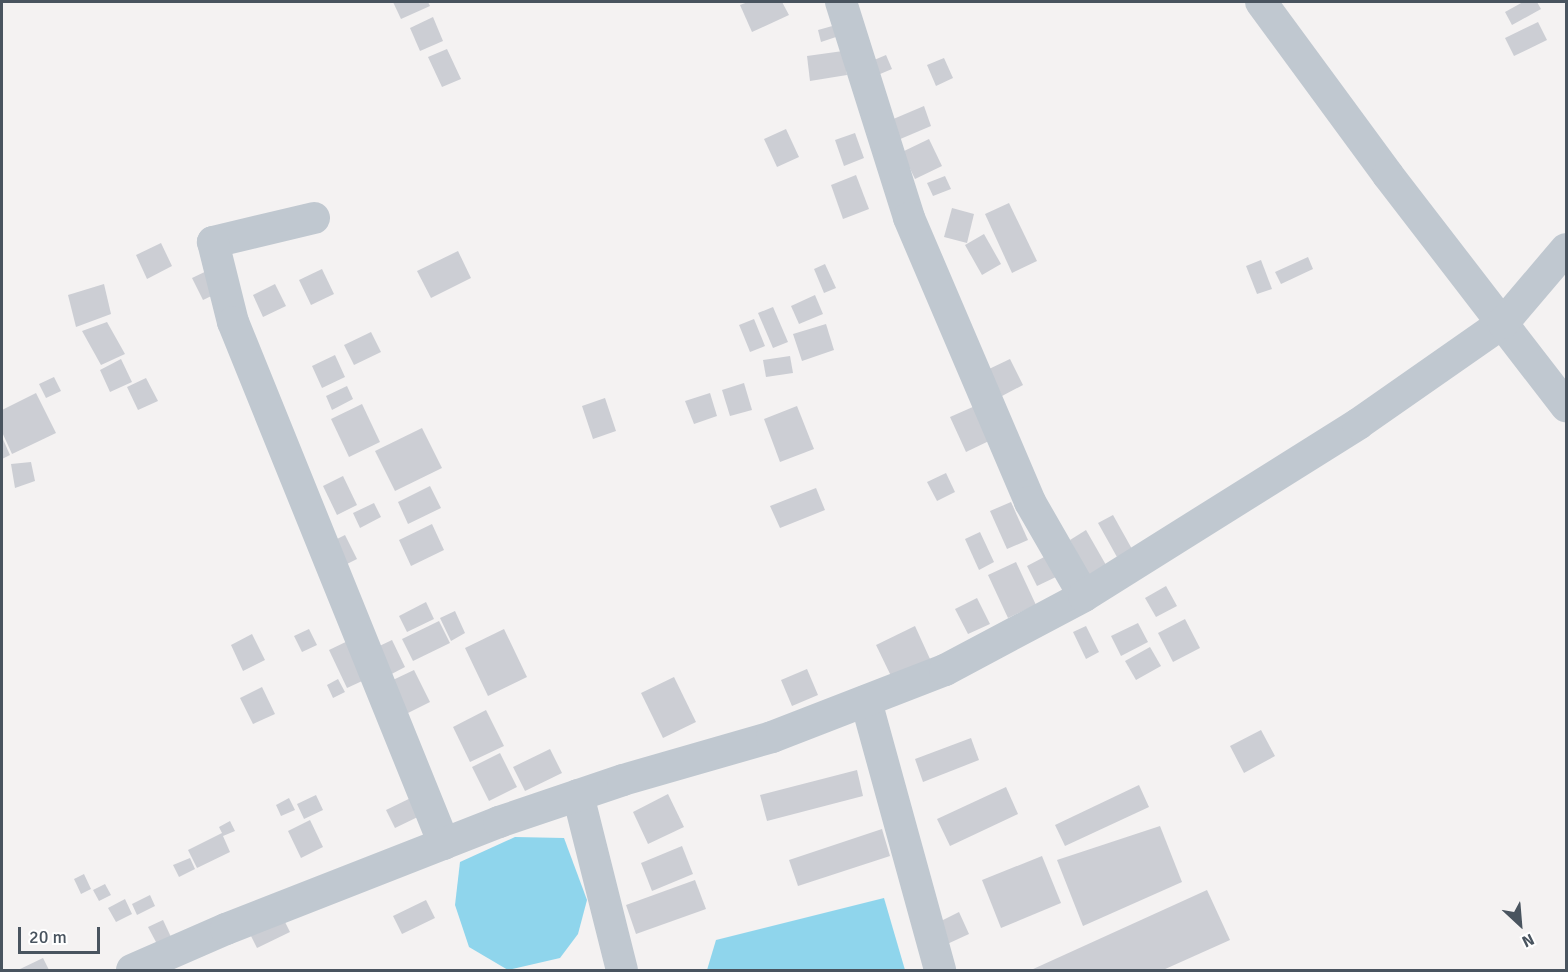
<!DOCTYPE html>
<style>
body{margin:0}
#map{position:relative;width:1568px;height:972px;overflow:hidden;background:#f4f2f2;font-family:Signika,sans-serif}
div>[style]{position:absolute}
.water>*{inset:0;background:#8fd5ec}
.building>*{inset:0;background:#ccced4}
.minor>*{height:32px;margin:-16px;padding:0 16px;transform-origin:16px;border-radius:16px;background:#c0c8d0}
span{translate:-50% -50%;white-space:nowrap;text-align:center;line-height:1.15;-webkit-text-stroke:4.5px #fff;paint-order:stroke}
.frame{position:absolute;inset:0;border:3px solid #49545f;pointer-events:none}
.north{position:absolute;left:1490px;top:894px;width:60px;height:60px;-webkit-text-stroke:4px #fff;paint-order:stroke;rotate:154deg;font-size:16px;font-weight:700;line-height:24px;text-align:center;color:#49545f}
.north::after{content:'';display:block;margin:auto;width:21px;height:27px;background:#49545f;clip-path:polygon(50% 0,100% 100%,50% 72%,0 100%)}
.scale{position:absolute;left:18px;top:927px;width:82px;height:27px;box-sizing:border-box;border:3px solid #49545f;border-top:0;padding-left:8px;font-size:18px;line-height:21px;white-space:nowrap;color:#49545f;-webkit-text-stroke:4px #fff;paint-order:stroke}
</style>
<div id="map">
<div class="water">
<div style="clip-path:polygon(515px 837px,564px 838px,587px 900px,578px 934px,560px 958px,508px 970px,469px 947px,455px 905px,460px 862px)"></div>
<div style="clip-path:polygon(884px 898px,905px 970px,707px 970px,716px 940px)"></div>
</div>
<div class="building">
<div style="clip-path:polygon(393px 2px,428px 2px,430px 6px,401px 19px)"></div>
<div style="clip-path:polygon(748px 2px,782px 2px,789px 15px,752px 32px,740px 5px)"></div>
<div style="clip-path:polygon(1523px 2px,1537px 2px,1541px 9px,1512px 25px,1505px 12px)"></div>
<div style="clip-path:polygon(433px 17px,443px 41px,420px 51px,410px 28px)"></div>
<div style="clip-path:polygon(1538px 22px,1547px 40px,1514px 56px,1505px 38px)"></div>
<div style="clip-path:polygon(836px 25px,839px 36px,821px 42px,818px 30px)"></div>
<div style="clip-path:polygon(447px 49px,461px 79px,442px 87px,428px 57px)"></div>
<div style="clip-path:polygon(843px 51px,847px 75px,810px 81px,807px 56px)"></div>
<div style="clip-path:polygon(886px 55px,892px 69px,873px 77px,867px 63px)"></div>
<div style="clip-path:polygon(944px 58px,953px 78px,936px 86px,927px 65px)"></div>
<div style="clip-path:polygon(924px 106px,931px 126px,898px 140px,891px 120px)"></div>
<div style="clip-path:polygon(786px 129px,799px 157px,777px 167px,764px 139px)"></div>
<div style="clip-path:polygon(855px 133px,864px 158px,844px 166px,835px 140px)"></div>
<div style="clip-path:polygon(929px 139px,942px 166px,915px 179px,902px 152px)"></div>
<div style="clip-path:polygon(856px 175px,869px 209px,843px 219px,831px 185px)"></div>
<div style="clip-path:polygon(945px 176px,951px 189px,933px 196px,927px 183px)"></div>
<div style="clip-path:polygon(1009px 203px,1037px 261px,1012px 273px,985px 214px)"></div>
<div style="clip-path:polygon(952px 208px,974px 214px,967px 243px,944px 237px)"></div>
<div style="clip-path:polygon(984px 234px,1001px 264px,982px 275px,965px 245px)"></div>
<div style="clip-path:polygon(161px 243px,172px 266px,147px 279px,136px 255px)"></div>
<div style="clip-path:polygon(458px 251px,471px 278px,431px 298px,417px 271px)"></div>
<div style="clip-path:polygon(1308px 257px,1313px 269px,1281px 284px,1275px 272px)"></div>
<div style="clip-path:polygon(1261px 260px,1272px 289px,1257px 294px,1246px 266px)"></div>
<div style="clip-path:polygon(825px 264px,836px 288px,824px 293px,814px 269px)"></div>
<div style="clip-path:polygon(213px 268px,224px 290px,203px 300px,192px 278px)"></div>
<div style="clip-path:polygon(322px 269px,334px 294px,311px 305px,299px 280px)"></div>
<div style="clip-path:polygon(104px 284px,111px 314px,76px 327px,68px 295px)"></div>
<div style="clip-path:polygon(275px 284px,286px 306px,263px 317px,253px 295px)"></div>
<div style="clip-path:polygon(815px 295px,823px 314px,799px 324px,791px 306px)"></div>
<div style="clip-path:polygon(773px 307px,788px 342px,773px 348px,758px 313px)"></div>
<div style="clip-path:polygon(754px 319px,765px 346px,750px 352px,739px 325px)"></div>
<div style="clip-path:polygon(107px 322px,125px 354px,101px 365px,82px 331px)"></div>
<div style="clip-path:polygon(826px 324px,834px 350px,802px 361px,793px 334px)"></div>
<div style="clip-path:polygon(371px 332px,381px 352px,354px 365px,344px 345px)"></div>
<div style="clip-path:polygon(335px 355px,345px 377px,322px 388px,312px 366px)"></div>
<div style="clip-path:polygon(790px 356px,793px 373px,766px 377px,763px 360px)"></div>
<div style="clip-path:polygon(121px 359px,132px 382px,110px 392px,100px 370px)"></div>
<div style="clip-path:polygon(1010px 359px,1023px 385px,1002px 396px,989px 369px)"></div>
<div style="clip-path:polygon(54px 377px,61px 391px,46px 398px,39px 384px)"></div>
<div style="clip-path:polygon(146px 378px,158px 401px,138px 410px,127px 387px)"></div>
<div style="clip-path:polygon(744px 383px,752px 410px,730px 416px,722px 390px)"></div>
<div style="clip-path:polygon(347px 386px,353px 399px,332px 410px,326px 396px)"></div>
<div style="clip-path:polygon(36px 393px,56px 433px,12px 454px,2px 432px,2px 410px)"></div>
<div style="clip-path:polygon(710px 393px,717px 416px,694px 424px,685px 401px)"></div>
<div style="clip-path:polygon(605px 398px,616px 431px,593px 439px,582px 406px)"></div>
<div style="clip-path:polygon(362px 404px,380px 442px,349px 457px,331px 419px)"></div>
<div style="clip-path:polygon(797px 406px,814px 449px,780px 462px,764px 419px)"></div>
<div style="clip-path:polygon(975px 406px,991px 440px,966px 452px,950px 417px)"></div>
<div style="clip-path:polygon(422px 428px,442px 468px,395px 491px,375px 451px)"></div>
<div style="clip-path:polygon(2px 437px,10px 455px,2px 459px)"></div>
<div style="clip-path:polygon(31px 462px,35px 481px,15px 488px,11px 464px)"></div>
<div style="clip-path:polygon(946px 473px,955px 492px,937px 501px,927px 482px)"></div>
<div style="clip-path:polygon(343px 476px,357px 505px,337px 515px,323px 486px)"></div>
<div style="clip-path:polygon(430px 486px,441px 508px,408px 524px,398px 502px)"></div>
<div style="clip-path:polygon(816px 488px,825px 510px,780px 528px,770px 506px)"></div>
<div style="clip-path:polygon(1011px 502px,1028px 540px,1007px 549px,990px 511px)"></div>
<div style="clip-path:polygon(374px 503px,381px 517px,360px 528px,353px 513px)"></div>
<div style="clip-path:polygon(1113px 515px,1132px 549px,1117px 557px,1098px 523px)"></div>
<div style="clip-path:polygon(432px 524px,444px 550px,411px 566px,399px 540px)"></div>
<div style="clip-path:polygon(1086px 530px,1106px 565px,1089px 575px,1070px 540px)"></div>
<div style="clip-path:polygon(980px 532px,994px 562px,979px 570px,965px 539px)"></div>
<div style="clip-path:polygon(345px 535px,357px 559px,335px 570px,323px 546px)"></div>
<div style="clip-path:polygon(1048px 555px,1058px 576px,1037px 586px,1027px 566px)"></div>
<div style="clip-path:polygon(1016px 562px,1036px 605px,1008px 618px,988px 575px)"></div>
<div style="clip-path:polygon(1166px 586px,1177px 606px,1156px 617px,1145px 598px)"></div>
<div style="clip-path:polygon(977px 598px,990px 624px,968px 634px,955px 609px)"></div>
<div style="clip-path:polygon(426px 602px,434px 619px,407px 632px,399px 616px)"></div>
<div style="clip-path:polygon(455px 611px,465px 633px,451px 641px,440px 618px)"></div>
<div style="clip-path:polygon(1185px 619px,1200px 648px,1173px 662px,1158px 633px)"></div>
<div style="clip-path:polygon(439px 621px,450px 643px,413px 661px,402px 639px)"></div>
<div style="clip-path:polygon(1138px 623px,1148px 642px,1121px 656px,1111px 636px)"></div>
<div style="clip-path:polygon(915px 626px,930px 659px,892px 678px,876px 645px)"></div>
<div style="clip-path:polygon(1086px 626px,1099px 652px,1086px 659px,1073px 632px)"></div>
<div style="clip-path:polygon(309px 629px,317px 645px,302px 652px,294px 636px)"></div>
<div style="clip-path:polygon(504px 629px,527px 677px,488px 696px,465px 648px)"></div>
<div style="clip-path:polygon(252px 634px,265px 660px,243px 671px,231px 645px)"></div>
<div style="clip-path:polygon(354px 638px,373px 676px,347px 688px,329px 650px)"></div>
<div style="clip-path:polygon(392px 640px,405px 667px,382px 679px,369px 651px)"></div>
<div style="clip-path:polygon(1150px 647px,1161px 666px,1136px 680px,1125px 661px)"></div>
<div style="clip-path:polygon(807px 669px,818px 695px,792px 706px,781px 680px)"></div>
<div style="clip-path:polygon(414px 670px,430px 702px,392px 721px,376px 688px)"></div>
<div style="clip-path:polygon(674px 677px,696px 722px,663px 738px,641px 693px)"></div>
<div style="clip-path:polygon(338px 679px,345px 692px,333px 698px,327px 685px)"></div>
<div style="clip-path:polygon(262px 687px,275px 714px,253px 724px,240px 698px)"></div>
<div style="clip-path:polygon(486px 710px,504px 746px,470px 762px,453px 727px)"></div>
<div style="clip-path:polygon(1261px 730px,1275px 756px,1244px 773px,1230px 746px)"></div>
<div style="clip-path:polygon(971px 738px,979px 760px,923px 782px,915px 759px)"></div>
<div style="clip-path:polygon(550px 749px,562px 773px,525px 791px,513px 767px)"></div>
<div style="clip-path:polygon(500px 753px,517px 787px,489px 801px,472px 767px)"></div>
<div style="clip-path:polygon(857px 770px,863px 796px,767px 821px,760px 795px)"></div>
<div style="clip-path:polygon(1139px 785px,1149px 807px,1065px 846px,1055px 825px)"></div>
<div style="clip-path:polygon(1006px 787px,1018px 814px,950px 846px,937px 819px)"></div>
<div style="clip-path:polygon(419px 794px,428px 812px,395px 828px,386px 810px)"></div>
<div style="clip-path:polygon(668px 794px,684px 827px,648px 844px,633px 812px)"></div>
<div style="clip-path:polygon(316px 795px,323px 810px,304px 819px,297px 804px)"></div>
<div style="clip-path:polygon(289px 798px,295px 810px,281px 816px,276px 805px)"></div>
<div style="clip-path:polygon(310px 820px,323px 847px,301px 858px,288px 831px)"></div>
<div style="clip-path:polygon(230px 821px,235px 831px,223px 836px,230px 852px,197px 868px,188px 850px,222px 833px,219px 827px)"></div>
<div style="clip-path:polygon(1160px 826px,1182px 882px,1083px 926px,1057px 860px)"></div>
<div style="clip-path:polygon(882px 829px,890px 856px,798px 886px,789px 860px)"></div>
<div style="clip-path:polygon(682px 846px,693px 874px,652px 891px,641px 863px)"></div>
<div style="clip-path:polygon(1042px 856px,1061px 903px,1001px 928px,982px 880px)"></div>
<div style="clip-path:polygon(190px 858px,195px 869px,179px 877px,173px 865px)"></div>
<div style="clip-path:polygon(84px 874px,91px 889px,81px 894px,74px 879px)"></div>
<div style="clip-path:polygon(695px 880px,706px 909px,636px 934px,626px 905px)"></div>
<div style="clip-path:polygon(105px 884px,111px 895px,99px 901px,93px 890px)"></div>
<div style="clip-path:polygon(1207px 890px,1230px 940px,1163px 970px,1031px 970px)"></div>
<div style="clip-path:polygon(150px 895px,155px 906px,137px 915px,132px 904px)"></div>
<div style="clip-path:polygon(125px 899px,132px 914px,116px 922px,108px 908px)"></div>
<div style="clip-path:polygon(426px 900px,435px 918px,402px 934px,393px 916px)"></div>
<div style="clip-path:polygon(959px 912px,969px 934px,945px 945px,935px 924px)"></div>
<div style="clip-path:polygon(281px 914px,290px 932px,257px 948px,248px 930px)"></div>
<div style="clip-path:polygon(163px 920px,171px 937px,157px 944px,148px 927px)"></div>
<div style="clip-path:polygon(43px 958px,49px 970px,18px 970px)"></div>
</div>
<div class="minor">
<div style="left:841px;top:2px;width:226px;rotate:72.5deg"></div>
<div style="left:909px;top:218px;width:309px;rotate:66.9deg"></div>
<div style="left:1030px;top:502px;width:108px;rotate:60.1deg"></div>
<div style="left:1261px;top:2px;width:215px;rotate:53.7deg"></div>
<div style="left:1388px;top:175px;width:292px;rotate:52.4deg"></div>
<div style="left:314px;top:218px;width:104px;rotate:166.6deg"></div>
<div style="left:213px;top:242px;width:82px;rotate:76deg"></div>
<div style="left:233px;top:322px;width:563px;rotate:67.99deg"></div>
<div style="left:866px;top:701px;width:279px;rotate:74.6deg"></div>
<div style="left:578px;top:795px;width:180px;rotate:75.9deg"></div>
<div style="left:132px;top:970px;width:103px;rotate:-23.6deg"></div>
<div style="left:226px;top:929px;width:293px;rotate:-21.4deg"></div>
<div style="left:499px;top:822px;width:131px;rotate:-18.7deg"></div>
<div style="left:623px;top:780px;width:155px;rotate:-16.1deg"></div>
<div style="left:772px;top:737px;width:186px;rotate:-21.2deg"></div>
<div style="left:945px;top:670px;width:157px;rotate:-28deg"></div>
<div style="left:1084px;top:596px;width:324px;rotate:-32.1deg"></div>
<div style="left:1358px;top:424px;width:177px;rotate:-34.9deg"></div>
<div style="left:1503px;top:323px;width:97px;rotate:-49.6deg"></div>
</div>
<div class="frame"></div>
<div class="north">N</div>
<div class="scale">20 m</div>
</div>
